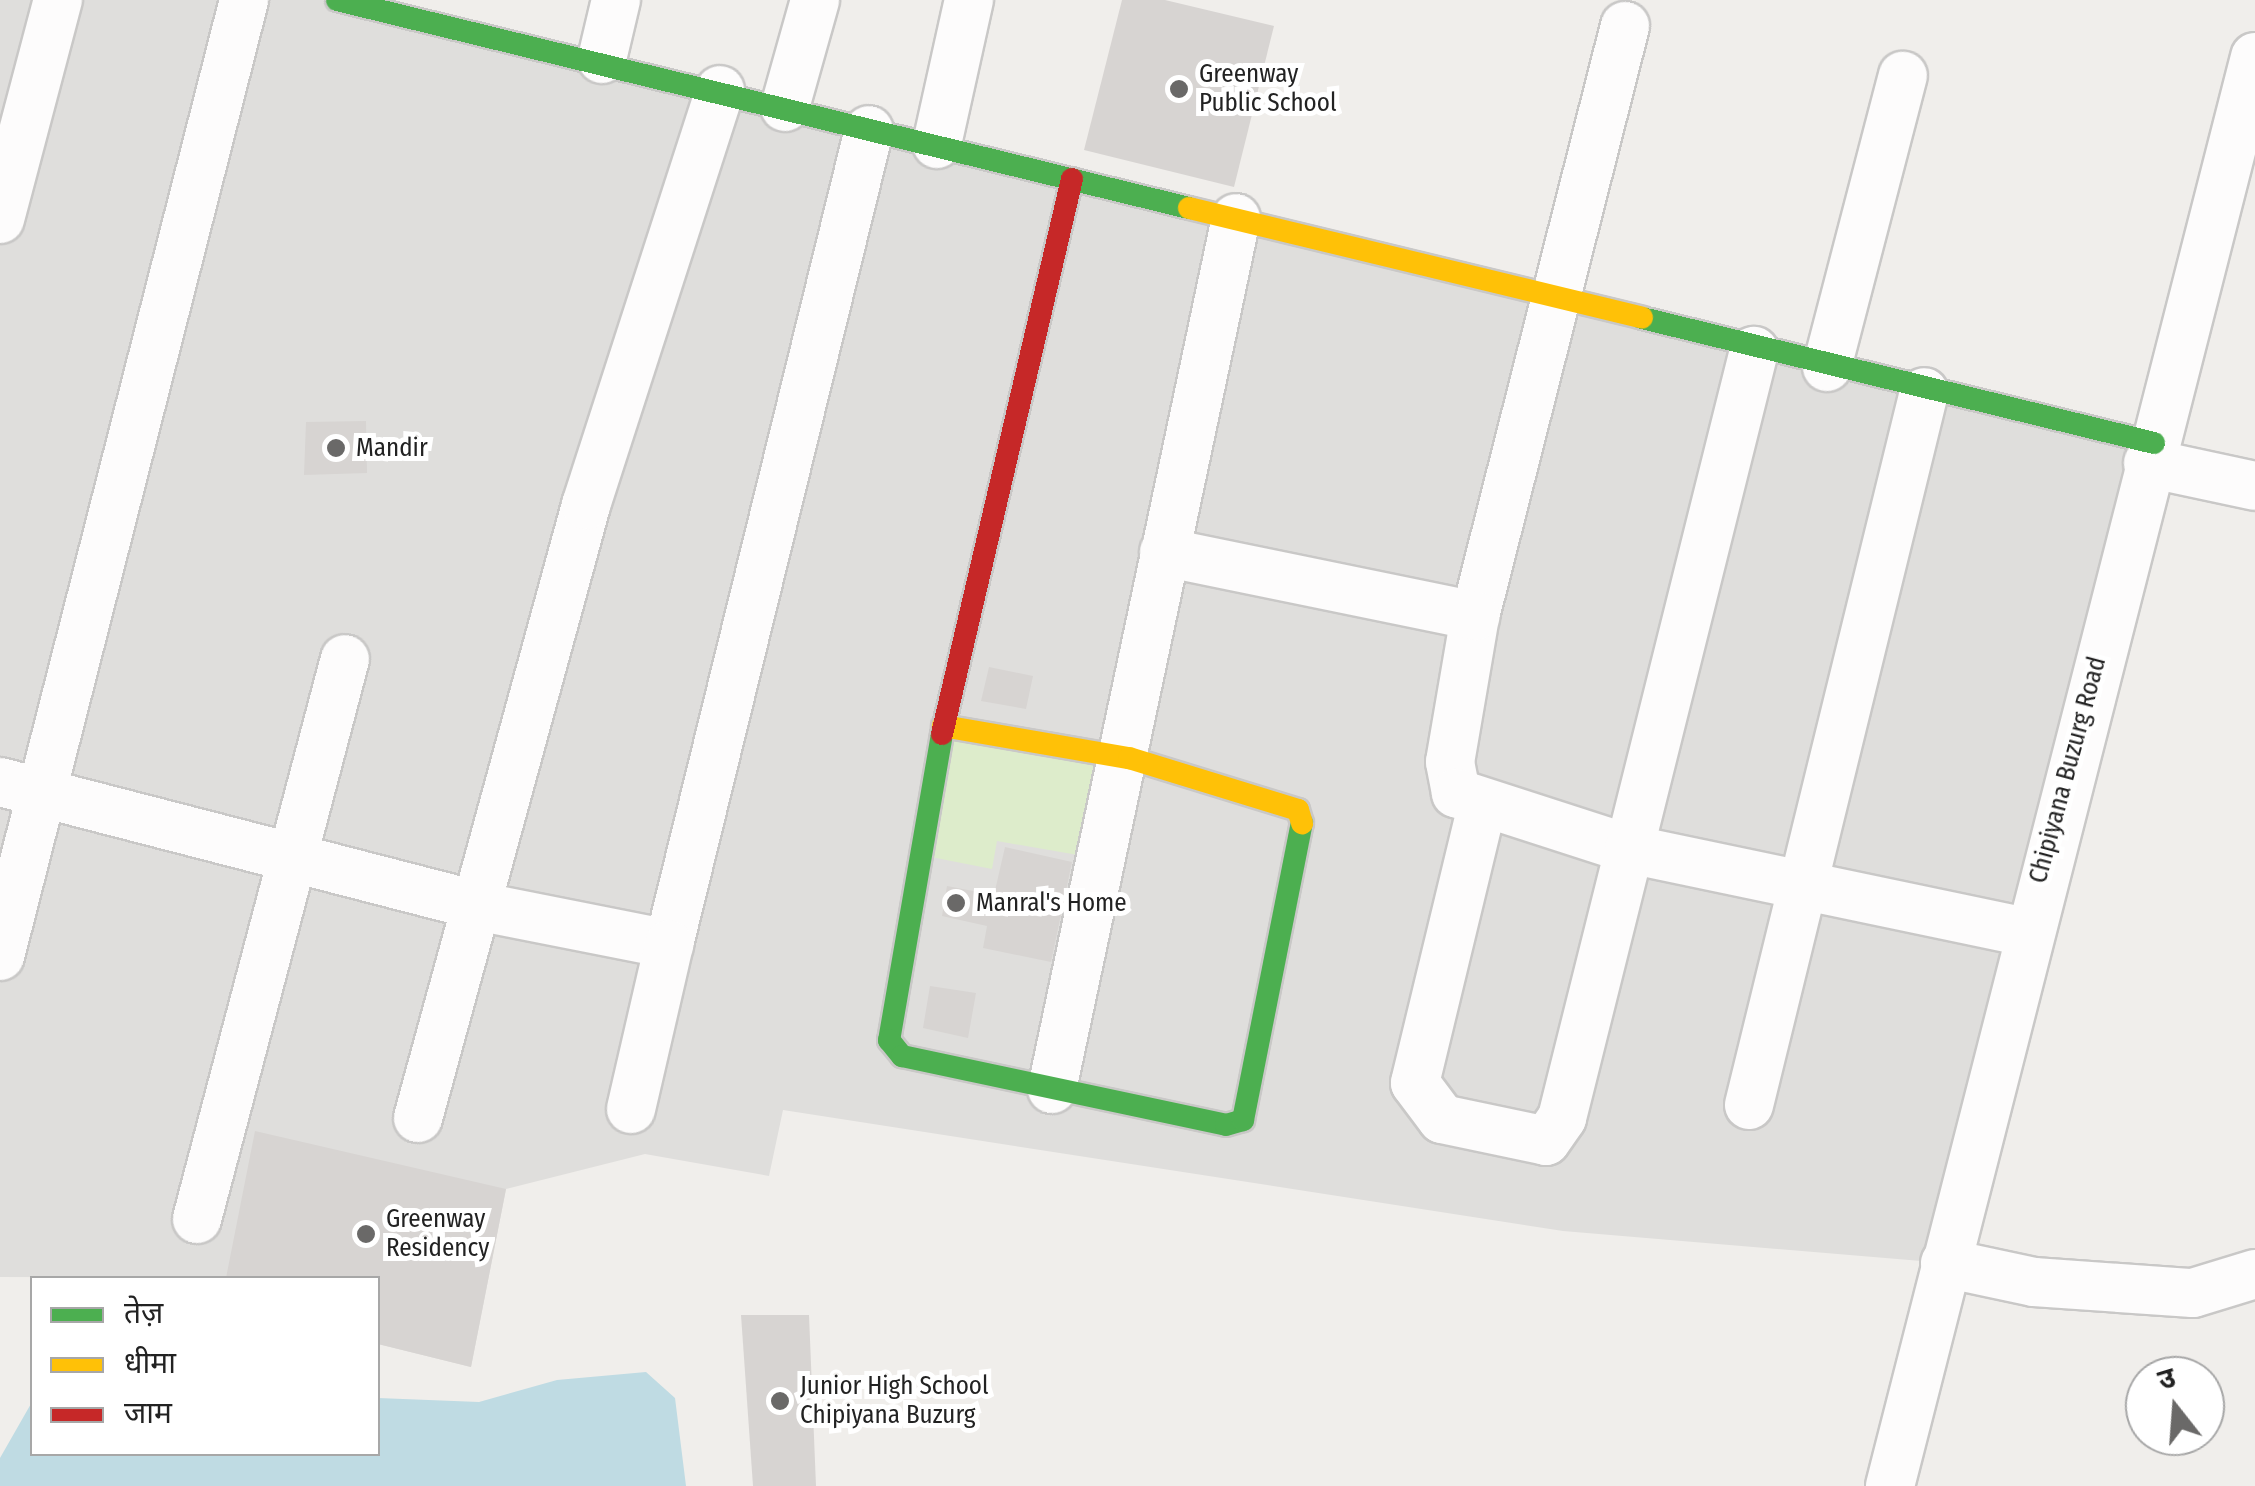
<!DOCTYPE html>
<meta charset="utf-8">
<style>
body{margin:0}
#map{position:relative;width:2255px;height:1486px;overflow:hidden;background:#f0eeeb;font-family:"Fira Sans Condensed","Noto Sans Devanagari",sans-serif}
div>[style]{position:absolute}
.residential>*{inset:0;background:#dfdedc}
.grass>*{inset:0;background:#ddeccb}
.water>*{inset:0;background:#bfdbe3}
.building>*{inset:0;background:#d7d4d2}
.roads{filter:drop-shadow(2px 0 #c9c8c7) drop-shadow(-2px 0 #c9c8c7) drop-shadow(0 2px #c9c8c7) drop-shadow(0 -2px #c9c8c7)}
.street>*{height:48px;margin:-24px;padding:0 24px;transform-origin:24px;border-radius:24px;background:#fdfcfc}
.fast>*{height:22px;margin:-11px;padding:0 11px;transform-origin:11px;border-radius:11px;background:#4caf50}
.slow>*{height:22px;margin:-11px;padding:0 11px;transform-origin:11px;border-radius:11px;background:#ffc107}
.jam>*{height:22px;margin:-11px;padding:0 11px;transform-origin:11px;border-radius:11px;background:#c62828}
.dots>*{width:28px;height:28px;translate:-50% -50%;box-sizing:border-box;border:5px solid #fff;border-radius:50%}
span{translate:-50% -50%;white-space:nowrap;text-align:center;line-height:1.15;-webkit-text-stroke:10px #fff;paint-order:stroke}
.poi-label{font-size:25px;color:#222}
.left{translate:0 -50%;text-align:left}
.street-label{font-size:25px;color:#222}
.legend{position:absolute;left:30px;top:1276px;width:350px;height:180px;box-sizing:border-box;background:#fff;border:2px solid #a7a7a7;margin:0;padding:12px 18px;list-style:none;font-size:30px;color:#222}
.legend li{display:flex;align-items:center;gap:20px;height:50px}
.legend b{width:50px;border:2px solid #a7a7a7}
.north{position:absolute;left:2125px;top:1356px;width:100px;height:100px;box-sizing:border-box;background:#fff;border:2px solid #a7a7a7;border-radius:50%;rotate:343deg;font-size:28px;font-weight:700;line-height:40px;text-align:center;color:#222}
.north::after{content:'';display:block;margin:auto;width:35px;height:45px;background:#6a6968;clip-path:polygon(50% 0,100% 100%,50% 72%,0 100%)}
</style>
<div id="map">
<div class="residential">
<div style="clip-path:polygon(0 0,337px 0,2154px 443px,1945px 1263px,1563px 1231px,783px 1110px,769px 1176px,645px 1154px,506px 1189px,471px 1367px,378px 1344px,378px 1278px,0 1277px)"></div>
</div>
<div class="grass">
<div style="clip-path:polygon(948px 737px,1107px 767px,1078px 855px,997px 841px,992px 869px,931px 857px)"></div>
</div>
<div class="water">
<div style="clip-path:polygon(646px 1372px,675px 1398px,686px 1486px,0 1486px,0 1458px,32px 1402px,32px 1454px,378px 1454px,378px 1398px,479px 1402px,557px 1380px)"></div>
</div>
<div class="building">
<div style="clip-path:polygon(1122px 0,1165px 0,1274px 26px,1234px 187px,1084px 150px)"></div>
<div style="clip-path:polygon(366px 421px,367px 473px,304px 475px,306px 422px)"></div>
<div style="clip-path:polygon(989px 667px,1033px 676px,1026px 709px,981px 701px)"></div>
<div style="clip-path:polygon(1005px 847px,1072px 862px,1051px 962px,983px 948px,987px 926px,942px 916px,947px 886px,994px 895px)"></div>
<div style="clip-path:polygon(930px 986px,976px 993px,968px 1038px,923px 1028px)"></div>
<div style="clip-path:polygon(255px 1131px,506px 1189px,471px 1367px,378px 1344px,378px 1278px,226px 1278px)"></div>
<div style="clip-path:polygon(741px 1315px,809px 1315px,816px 1486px,753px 1486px)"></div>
</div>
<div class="roads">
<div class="street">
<div style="left:1625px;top:26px;width:609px;rotate:104.26deg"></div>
<div style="left:1475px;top:616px;width:148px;rotate:99.7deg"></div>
<div style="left:1450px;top:762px;width:32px;rotate:79deg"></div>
<div style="left:1456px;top:793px;width:182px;rotate:17.9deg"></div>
<div style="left:1629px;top:849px;width:406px;rotate:11.8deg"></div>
<div style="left:602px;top:59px;width:61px;rotate:-76.7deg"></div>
<div style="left:785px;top:107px;width:111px;rotate:-74.3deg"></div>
<div style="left:937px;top:144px;width:148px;rotate:-77.5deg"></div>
<div style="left:0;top:219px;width:227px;rotate:-75.2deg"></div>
<div style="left:1827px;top:367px;width:301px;rotate:-75.4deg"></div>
<div style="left:2148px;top:463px;width:109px;rotate:12.1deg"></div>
<div style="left:1164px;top:552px;width:318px;rotate:11.6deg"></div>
<div style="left:0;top:782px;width:498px;rotate:14.5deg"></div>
<div style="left:482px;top:907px;width:191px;rotate:11.2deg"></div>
<div style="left:669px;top:944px;width:838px;rotate:-76.2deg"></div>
<div style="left:1482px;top:806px;width:285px;rotate:103.6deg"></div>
<div style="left:1415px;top:1083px;width:45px;rotate:53.1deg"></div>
<div style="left:1442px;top:1119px;width:106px;rotate:11.9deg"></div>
<div style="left:1546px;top:1141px;width:28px;rotate:-55deg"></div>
<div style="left:1562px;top:1118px;width:791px;rotate:-75.95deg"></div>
<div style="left:0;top:956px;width:987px;rotate:-75.68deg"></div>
<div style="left:1052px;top:1089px;width:890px;rotate:-78.07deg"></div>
<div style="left:1749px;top:1105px;width:734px;rotate:-76.21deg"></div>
<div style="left:631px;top:1109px;width:169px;rotate:-77deg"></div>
<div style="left:418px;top:1118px;width:636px;rotate:-74.67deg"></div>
<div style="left:586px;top:505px;width:436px;rotate:-72.1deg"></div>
<div style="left:197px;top:1219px;width:579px;rotate:-75.2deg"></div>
<div style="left:1945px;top:1263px;width:91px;rotate:12.1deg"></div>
<div style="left:2034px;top:1282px;width:159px;rotate:4deg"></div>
<div style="left:2193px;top:1293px;width:65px;rotate:-17deg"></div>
<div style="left:1890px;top:1486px;width:1475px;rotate:-75.67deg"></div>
</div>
<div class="fast">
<div style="left:337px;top:0;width:877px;rotate:13.72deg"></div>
<div style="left:1642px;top:318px;width:527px;rotate:13.72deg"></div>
<div style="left:942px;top:734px;width:311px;rotate:99.8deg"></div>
<div style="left:889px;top:1040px;width:21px;rotate:51deg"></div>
<div style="left:902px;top:1056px;width:331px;rotate:12deg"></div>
<div style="left:1226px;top:1125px;width:18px;rotate:-16deg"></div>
<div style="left:1243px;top:1120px;width:303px;rotate:-78.8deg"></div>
</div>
<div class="slow">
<div style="left:1189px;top:208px;width:466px;rotate:13.6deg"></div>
<div style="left:943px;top:726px;width:189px;rotate:9.8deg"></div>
<div style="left:1129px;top:758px;width:177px;rotate:17.1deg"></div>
<div style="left:1298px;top:810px;width:14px;rotate:73deg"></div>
</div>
<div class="jam">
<div style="left:942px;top:734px;width:570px;rotate:-76.82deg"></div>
</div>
</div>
<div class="dots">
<div style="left:1179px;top:89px;background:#6a6968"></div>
<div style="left:336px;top:448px;background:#6a6968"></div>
<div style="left:956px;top:903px;background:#6a6968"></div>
<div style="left:366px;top:1234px;background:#6a6968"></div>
<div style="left:780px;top:1401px;background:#6a6968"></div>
</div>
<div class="poi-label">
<span class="left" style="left:1199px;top:89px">Greenway<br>Public School</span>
<span class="left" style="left:356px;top:448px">Mandir</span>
<span class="left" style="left:976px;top:903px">Manral's Home</span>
<span class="left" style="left:386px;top:1234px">Greenway<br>Residency</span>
<span class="left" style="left:800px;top:1401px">Junior High School<br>Chipiyana Buzurg</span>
</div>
<div class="street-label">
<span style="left:2068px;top:770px;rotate:-75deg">Chipiyana Buzurg Road</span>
</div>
<ul class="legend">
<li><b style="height:12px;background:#4caf50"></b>तेज़</li>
<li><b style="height:12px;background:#ffc107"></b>धीमा</li>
<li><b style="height:12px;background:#c62828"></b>जाम</li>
</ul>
<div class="north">उ</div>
</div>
